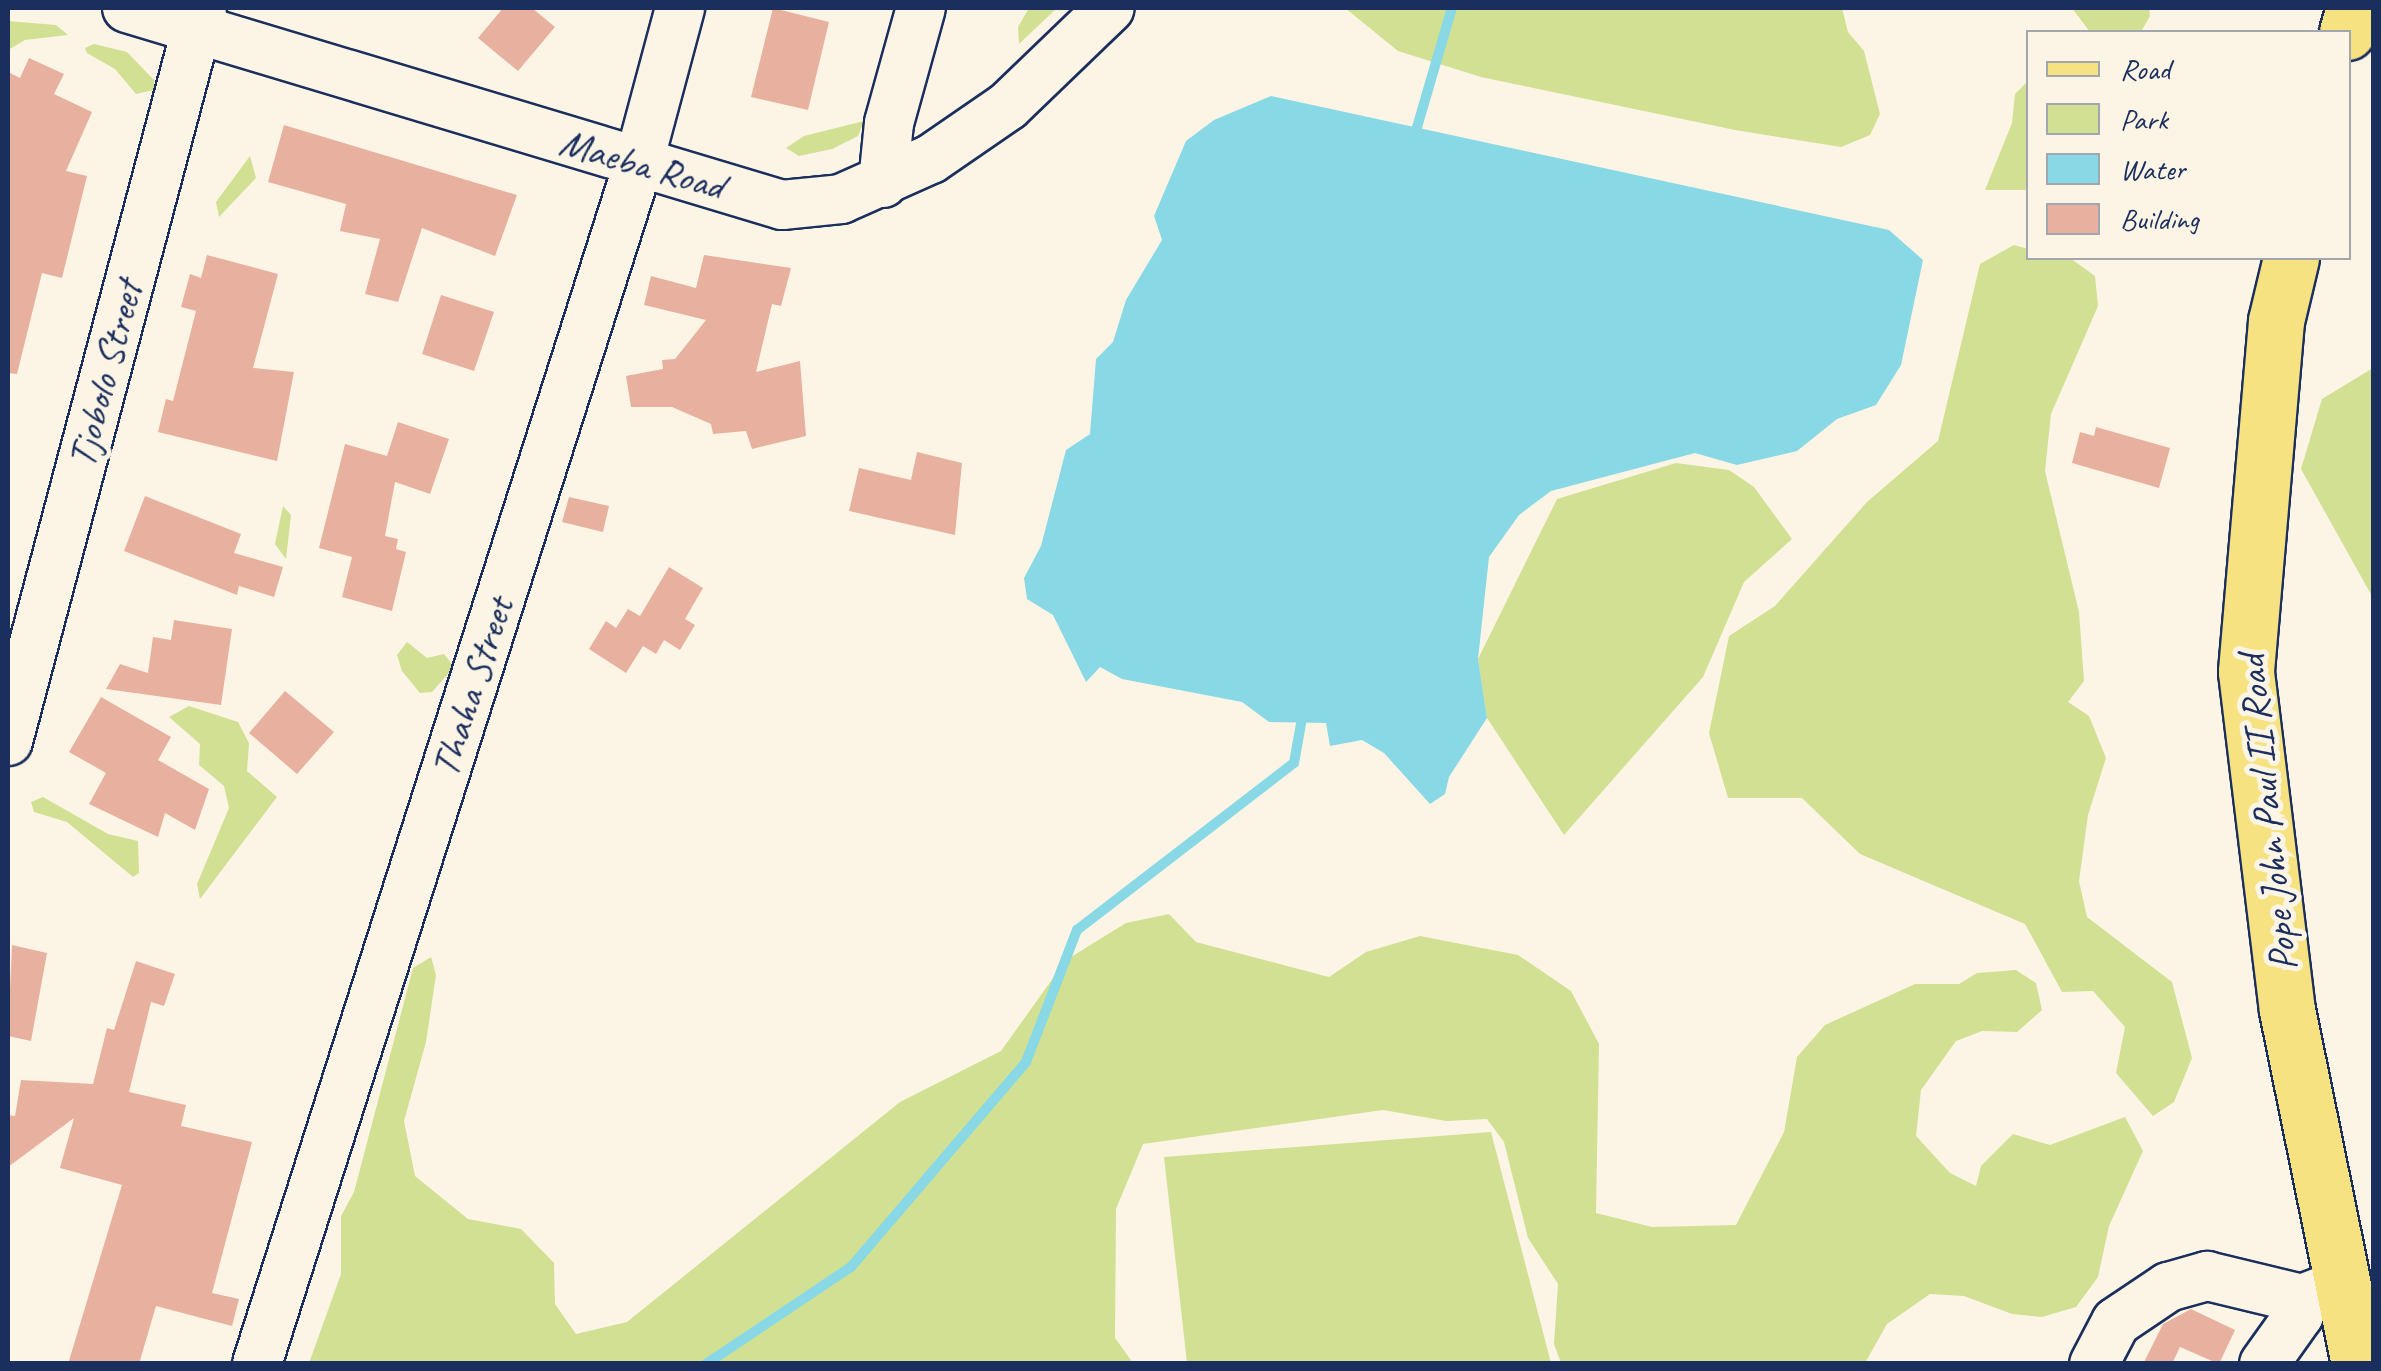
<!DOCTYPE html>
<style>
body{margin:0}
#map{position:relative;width:2381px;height:1371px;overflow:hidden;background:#fcf5e5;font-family:Caveat,sans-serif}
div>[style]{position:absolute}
.green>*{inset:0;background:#d2e093}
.water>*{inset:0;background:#88d8e5}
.stream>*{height:10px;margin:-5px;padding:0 5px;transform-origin:5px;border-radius:5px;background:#88d8e5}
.building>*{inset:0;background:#e8b19f}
.roads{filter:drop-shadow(2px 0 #1b2f5e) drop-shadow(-2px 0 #1b2f5e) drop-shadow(0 2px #1b2f5e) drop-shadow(0 -2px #1b2f5e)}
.minor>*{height:48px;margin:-24px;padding:0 24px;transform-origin:24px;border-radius:24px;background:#fcf5e5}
.major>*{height:55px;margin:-27.5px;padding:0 27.5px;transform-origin:27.5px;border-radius:27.5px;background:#f6e281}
span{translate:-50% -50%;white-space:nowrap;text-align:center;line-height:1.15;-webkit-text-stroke:10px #fcf5e5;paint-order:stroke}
.street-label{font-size:40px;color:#1b2f5e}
.frame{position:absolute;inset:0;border:10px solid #1b2f5e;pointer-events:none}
.legend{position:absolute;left:2026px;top:30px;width:325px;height:230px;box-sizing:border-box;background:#fcf5e5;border:2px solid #a2a6af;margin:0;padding:12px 18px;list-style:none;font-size:30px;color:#1b2f5e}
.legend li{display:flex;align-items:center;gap:20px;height:50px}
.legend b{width:50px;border:2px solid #a2a6af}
</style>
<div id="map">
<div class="green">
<div style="clip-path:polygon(1029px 8px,1057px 8px,1019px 44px,1018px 27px)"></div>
<div style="clip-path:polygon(1345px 8px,1842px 8px,1848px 32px,1864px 51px,1880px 114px,1870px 135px,1841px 147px,1735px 130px,1481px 77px,1398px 51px)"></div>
<div style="clip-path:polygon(2072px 8px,2149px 8px,2150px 16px,2141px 32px,2090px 32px)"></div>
<div style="clip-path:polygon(8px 21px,56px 25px,68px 35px,25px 40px,8px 50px)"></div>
<div style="clip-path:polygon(94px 44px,127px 52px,154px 80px,154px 90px,136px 94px,115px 69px,87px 53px,85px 48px)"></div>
<div style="clip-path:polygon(2028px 81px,2028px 190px,1985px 190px,2012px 123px,2015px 94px)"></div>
<div style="clip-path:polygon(864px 121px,858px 136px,832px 149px,799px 156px,786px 148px,804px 136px)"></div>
<div style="clip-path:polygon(250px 156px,256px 178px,219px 217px,216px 202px)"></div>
<div style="clip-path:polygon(2014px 245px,2028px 249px,2028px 258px,2070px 258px,2095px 276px,2098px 306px,2051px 414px,2045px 471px,2079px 612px,2084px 681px,2068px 702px,2089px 716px,2106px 758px,2088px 815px,2079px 881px,2087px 917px,2172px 982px,2192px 1058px,2174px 1102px,2153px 1116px,2116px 1073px,2125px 1027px,2093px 991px,2062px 992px,2025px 924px,1860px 854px,1802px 798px,1728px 798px,1709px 733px,1729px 636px,1775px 606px,1867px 502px,1938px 441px,1980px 264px)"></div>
<div style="clip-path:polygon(2373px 368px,2374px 368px,2373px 598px,2301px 469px,2322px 399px)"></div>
<div style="clip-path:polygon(1676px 463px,1729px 470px,1754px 487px,1792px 539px,1744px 582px,1703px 677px,1564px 835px,1487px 718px,1478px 659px,1557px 499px)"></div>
<div style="clip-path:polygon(283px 506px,291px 515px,286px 559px,275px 544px)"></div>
<div style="clip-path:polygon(407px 642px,427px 658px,444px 654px,454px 667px,432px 692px,420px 693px,402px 671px,397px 655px)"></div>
<div style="clip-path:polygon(189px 706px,238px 722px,249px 743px,247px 771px,277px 797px,200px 899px,197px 884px,229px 808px,224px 786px,199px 765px,200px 744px,169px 717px)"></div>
<div style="clip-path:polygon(43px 797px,108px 834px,138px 841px,139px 873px,133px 877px,67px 822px,34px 812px,31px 802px)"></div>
<div style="clip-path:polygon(1169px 914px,1196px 942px,1329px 977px,1366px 952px,1420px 936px,1518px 955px,1571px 991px,1599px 1044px,1596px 1213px,1652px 1227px,1736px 1225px,1784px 1132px,1797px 1057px,1825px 1025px,1915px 984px,1959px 984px,1977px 973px,2016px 970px,2036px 983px,2042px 1010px,2017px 1032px,1982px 1031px,1956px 1041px,1921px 1090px,1916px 1136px,1950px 1173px,1976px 1186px,1981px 1166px,2013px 1134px,2050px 1145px,2125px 1117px,2143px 1151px,2109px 1226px,2098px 1277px,2076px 1307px,2042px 1317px,2012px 1314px,1964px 1296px,1930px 1294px,1887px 1324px,1865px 1363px,1561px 1363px,1554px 1344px,1558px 1284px,1528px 1238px,1504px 1142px,1487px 1119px,1446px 1121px,1383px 1110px,1143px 1144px,1116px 1209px,1115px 1338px,1133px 1363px,309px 1363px,341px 1274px,341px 1216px,354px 1192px,413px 968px,431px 957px,436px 975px,426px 1042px,404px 1121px,415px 1176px,468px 1219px,521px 1229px,554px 1263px,555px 1304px,576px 1334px,627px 1322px,900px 1102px,1001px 1051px,1066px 960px,1126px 923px)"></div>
<div style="clip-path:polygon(1491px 1132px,1551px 1363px,1187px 1363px,1164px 1157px)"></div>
</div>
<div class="water">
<div style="clip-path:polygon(1271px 96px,1889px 230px,1923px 260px,1901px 365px,1876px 405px,1837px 419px,1797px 451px,1737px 465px,1695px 453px,1551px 491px,1519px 515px,1489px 557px,1478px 659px,1487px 718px,1449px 777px,1445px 794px,1430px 804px,1384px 753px,1362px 740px,1330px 746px,1326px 723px,1269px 722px,1242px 702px,1122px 679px,1100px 667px,1086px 682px,1053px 615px,1027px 599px,1024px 578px,1041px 546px,1066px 450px,1090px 434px,1096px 359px,1113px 342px,1126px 300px,1162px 240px,1154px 216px,1186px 141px,1214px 120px)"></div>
</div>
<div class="stream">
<div style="left:1413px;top:141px;width:139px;rotate:-73.7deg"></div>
<div style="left:706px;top:1364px;width:174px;rotate:-33.8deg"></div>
<div style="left:851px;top:1267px;width:270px;rotate:-49.5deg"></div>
<div style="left:1026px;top:1062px;width:142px;rotate:-68.9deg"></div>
<div style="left:1077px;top:930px;width:274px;rotate:-37.6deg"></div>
<div style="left:1294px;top:763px;width:57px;rotate:-79.9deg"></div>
</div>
<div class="building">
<div style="clip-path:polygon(503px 8px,532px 8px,555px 27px,518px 71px,478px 38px)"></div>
<div style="clip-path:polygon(773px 8px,829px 22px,808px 110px,751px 97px)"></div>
<div style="clip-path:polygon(29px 58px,64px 74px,54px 94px,92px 112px,66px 171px,87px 176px,62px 278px,42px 273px,17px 374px,8px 373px,8px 72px,20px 78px)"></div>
<div style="clip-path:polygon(284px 125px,517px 195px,495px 256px,422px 228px,398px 302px,365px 294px,380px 239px,340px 231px,346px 204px,268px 182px)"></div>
<div style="clip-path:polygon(207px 255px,278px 274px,253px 368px,294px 372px,277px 461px,158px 432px,166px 399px,173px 401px,196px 311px,181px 307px,190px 274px,201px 278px)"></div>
<div style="clip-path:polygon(704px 255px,791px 268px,781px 306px,772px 304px,756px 372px,800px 361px,806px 436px,752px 449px,746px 431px,713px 434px,711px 424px,672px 407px,631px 407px,626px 376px,663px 369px,662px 360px,675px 359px,706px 320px,644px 305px,651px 276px,696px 288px)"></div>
<div style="clip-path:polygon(441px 295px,494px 312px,474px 371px,422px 354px)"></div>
<div style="clip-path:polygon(398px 422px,449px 439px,430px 494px,395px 482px,385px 536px,398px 539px,396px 549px,406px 552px,392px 611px,342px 597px,352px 557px,319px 548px,345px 444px,387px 456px)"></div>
<div style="clip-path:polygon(2096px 427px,2170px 448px,2159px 488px,2072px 463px,2080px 432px,2094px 436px)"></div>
<div style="clip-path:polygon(917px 452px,962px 463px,955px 535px,849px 511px,859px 468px,911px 480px)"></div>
<div style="clip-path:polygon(145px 496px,241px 534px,234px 553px,283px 567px,274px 597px,239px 586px,237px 595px,124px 551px)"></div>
<div style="clip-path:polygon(569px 497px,609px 506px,603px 532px,562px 522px)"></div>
<div style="clip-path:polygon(669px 567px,703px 588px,685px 619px,695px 625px,680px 650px,664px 640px,656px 654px,643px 646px,626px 673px,589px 649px,606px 621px,616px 628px,628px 609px,640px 616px)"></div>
<div style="clip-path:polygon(174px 620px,232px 629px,221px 705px,106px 689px,120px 664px,148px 673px,153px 637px,171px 640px)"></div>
<div style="clip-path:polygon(285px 691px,334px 732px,297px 774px,249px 733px)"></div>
<div style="clip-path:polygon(101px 697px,171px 737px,158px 760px,209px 789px,195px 830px,165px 813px,158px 837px,89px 804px,106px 773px,69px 752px)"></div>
<div style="clip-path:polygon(12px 945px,47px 953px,31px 1041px,8px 1036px)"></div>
<div style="clip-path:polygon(136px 961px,175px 974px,164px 1006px,151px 1002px,129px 1092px,186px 1105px,181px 1126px,252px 1142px,212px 1293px,239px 1299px,232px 1326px,156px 1306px,139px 1364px,68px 1364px,122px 1185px,60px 1168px,74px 1118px,8px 1167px,8px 1115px,15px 1116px,21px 1080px,93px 1084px,107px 1028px,114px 1030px)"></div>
<div style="clip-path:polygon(2191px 1309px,2235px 1330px,2219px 1364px,2180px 1347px,2172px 1364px,2143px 1364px,2163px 1324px)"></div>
</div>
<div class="roads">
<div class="minor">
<div style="left:127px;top:8px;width:684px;rotate:16.74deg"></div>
<div style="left:782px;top:205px;width:59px;rotate:-5.8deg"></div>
<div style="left:841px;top:199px;width:98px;rotate:-24deg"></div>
<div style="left:931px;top:159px;width:93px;rotate:-34.5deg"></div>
<div style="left:1008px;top:106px;width:141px;rotate:-43.9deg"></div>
<div style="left:883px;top:183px;width:60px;rotate:-84.3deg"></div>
<div style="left:889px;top:123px;width:119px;rotate:-74.5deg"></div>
<div style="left:8px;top:741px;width:758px;rotate:-75.18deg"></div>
<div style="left:257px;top:1364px;width:1258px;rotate:-72.37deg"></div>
<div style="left:638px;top:165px;width:163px;rotate:-75deg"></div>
<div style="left:2094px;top:1364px;width:47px;rotate:-62.4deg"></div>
<div style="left:2116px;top:1322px;width:63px;rotate:-33.9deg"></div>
<div style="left:2168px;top:1287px;width:41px;rotate:-15.8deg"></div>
<div style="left:2207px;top:1276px;width:98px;rotate:13.6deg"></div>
<div style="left:2264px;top:1364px;width:60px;rotate:-54.5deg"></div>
<div style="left:2299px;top:1315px;width:16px;rotate:-79deg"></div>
<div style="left:2302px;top:1299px;width:30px;rotate:-21deg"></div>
</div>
<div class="major">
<div style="left:2347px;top:32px;width:25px;rotate:-74deg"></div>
<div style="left:2291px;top:258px;width:65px;rotate:103.4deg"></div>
<div style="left:2276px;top:321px;width:352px;rotate:94.9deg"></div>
<div style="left:2246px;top:672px;width:340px;rotate:83.1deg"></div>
<div style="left:2287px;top:1010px;width:361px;rotate:78.5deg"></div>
</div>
</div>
<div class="street-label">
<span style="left:642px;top:164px;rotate:16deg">Maeba Road</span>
<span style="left:105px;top:374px;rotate:-75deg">Tjobolo Street</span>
<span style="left:472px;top:687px;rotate:-72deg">Thaha Street</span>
<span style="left:2267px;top:813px;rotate:-96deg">Pope John Paul II Road</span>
</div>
<div class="frame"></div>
<ul class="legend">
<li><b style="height:12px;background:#f6e281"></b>Road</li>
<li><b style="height:28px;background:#d2e093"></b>Park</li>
<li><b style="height:28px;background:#88d8e5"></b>Water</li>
<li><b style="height:28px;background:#e8b19f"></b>Building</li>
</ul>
</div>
